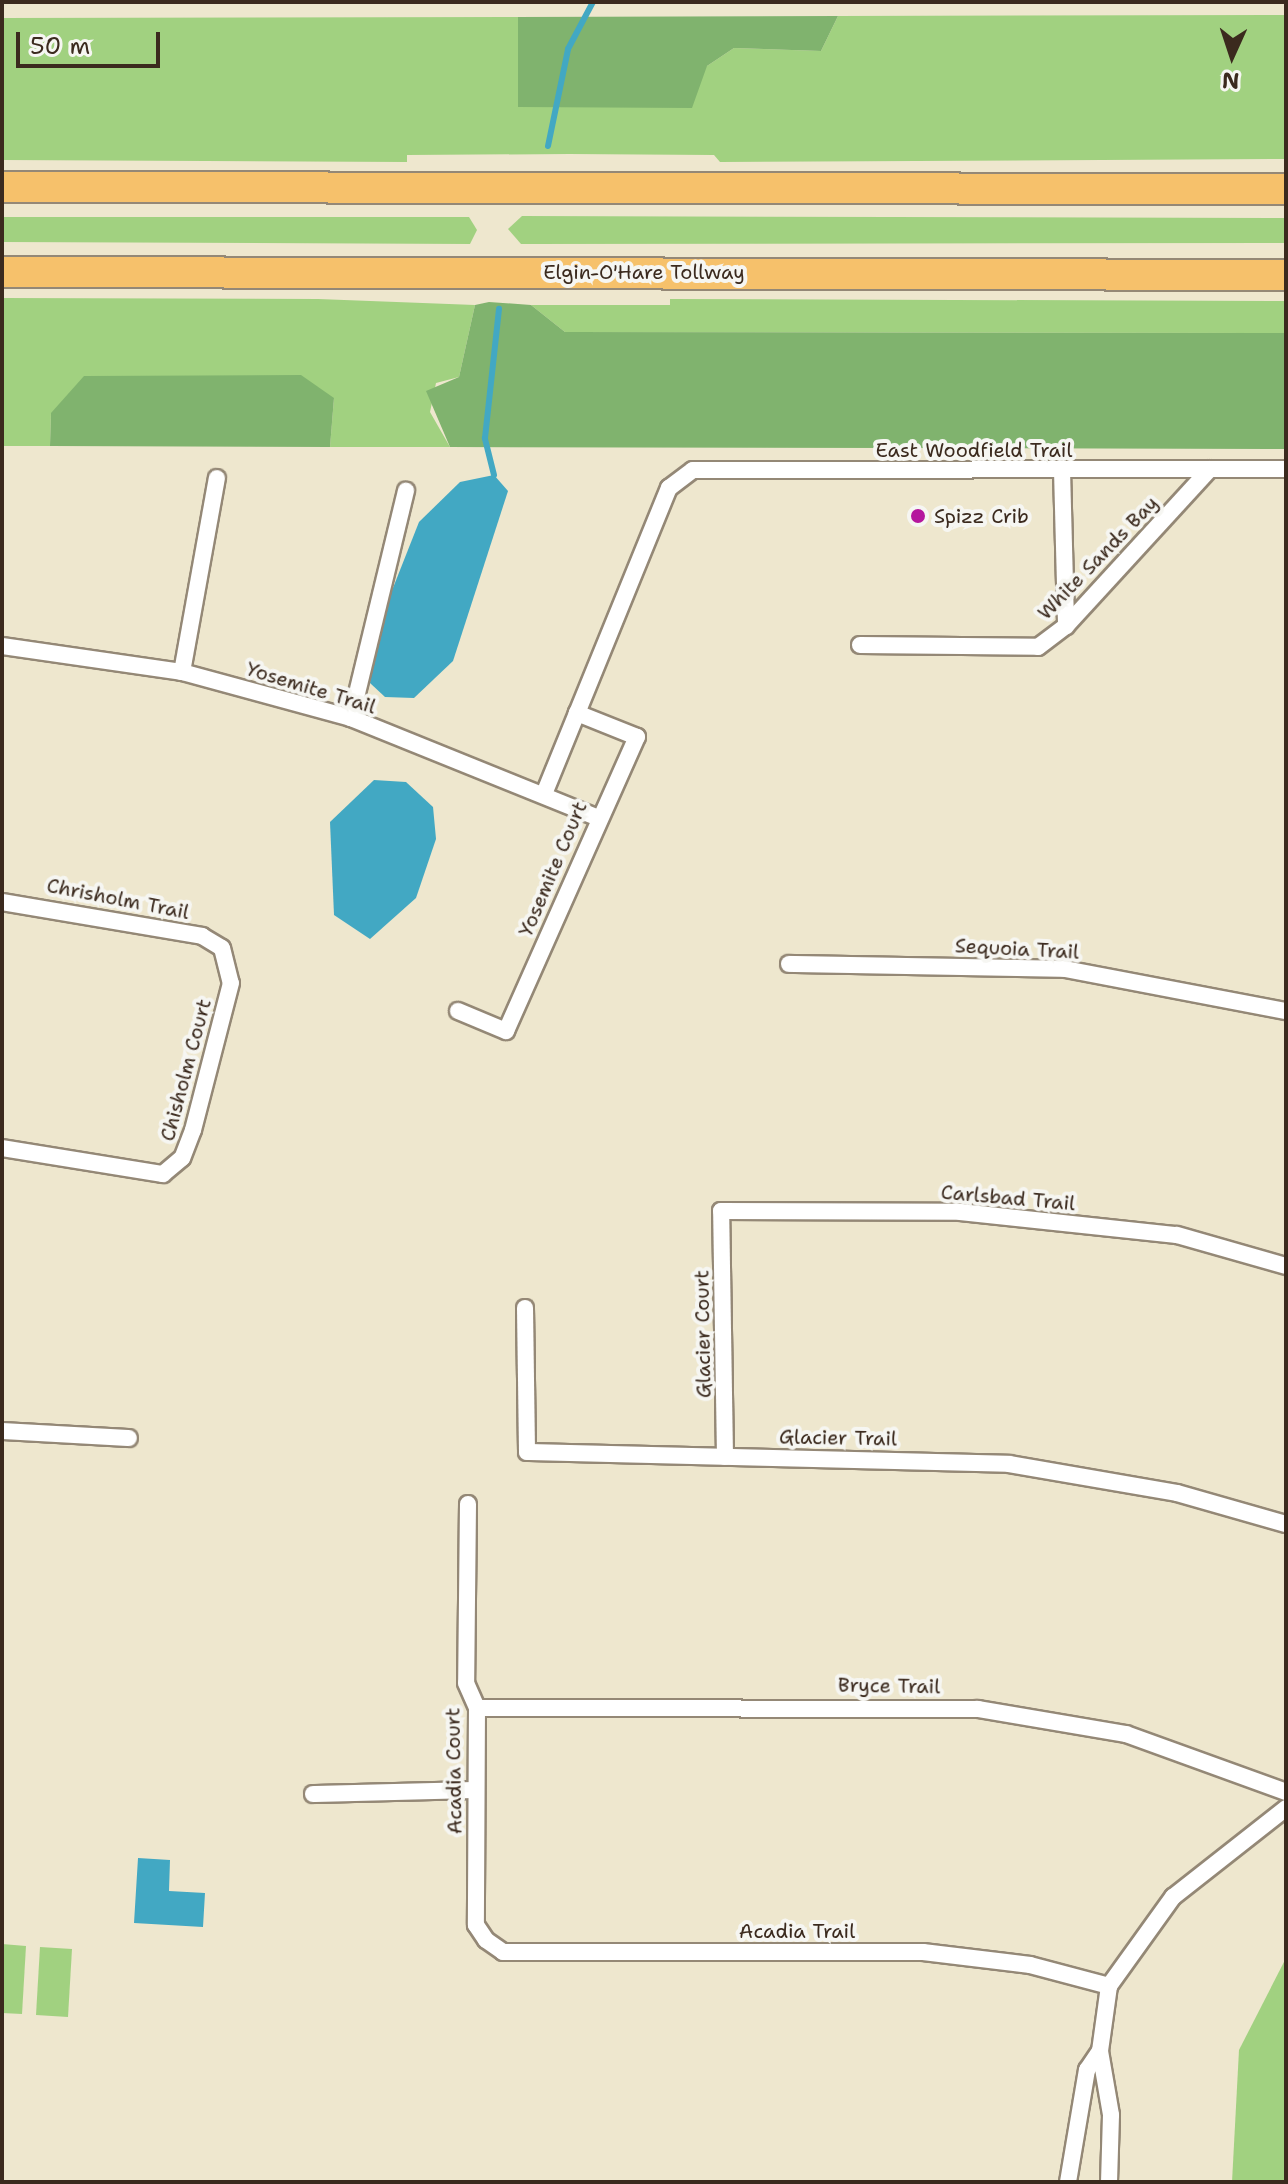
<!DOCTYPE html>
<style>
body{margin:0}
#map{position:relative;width:1288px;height:2184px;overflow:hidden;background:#eee7ce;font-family:"Shantell Sans",sans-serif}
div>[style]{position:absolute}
.green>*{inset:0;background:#a1d180}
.forest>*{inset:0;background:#80b36e}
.water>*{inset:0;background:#42a8c3}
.stream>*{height:6px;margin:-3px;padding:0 3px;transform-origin:3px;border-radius:3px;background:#42a8c3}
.roads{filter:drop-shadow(2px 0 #948876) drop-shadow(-2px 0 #948876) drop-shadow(0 2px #948876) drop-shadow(0 -2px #948876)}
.minor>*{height:16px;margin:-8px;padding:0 8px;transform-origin:8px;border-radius:8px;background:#fff}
.motorway>*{height:30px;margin:-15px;padding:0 15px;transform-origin:15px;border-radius:15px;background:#f6c16b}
.dots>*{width:22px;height:22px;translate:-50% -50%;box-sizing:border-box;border:4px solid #f6f6f2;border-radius:50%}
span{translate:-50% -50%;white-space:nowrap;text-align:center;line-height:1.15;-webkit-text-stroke:8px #f6f6f2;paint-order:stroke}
.street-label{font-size:20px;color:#3b2a1e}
.poi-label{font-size:20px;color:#3b2a1e}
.left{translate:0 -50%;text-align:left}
.frame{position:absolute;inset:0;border:4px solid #3b2a1e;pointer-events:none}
.north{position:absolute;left:1192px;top:16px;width:80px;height:80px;-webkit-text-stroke:6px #f6f6f2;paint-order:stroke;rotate:183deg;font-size:22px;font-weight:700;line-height:32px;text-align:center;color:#3b2a1e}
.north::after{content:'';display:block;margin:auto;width:28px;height:36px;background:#3b2a1e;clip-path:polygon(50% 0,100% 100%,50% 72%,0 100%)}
.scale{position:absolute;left:16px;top:32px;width:144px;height:36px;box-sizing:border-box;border:4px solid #3b2a1e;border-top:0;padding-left:10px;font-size:24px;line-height:28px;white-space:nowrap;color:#3b2a1e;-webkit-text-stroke:6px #f6f6f2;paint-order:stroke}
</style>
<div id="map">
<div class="green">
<div style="clip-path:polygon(1286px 15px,1286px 159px,720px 162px,714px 155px,569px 154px,407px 155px,407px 162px,2px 160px,2px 18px,518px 17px,518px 107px,707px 66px,734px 48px,821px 51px,838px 16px)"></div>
<div style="clip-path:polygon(522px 216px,1286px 218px,1286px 243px,521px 244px,508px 229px)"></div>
<div style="clip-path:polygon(2px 217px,469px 217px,477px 230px,470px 244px,2px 242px)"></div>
<div style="clip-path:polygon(2px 298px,318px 299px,475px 305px,459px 377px,436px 383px,430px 412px,450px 447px,330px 447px,334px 398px,51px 413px,50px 446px,2px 446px)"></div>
<div style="clip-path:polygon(670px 299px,1286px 301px,1286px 333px,565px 332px,531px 305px,670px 305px)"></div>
<div style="clip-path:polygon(2px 1944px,26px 1946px,22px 2014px,2px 2013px)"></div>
<div style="clip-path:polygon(40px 1947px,72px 1949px,68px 2017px,36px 2015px)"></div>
<div style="clip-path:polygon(1286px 1958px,1286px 2182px,1232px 2182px,1239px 2050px)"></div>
</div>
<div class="forest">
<div style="clip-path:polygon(838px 16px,821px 51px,734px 48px,707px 66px,692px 108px,518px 107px,518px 17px)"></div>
<div style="clip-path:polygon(489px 302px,531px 305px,565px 332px,1286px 333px,1286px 449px,450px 447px,426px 391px,459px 377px,475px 305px)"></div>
<div style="clip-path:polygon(301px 375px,334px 398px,330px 447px,50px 446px,51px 413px,84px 376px)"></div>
</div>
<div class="water">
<div style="clip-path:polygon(494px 475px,508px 491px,453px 661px,414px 698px,385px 697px,370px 683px,374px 636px,419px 522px,460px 482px)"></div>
<div style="clip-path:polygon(374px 780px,406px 782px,433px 807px,436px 839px,416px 898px,370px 939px,334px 915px,330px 822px)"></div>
<div style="clip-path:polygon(138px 1858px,170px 1860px,169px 1891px,205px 1893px,203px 1927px,134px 1923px)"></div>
</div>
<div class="stream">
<div style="left:548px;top:146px;width:99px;rotate:-78.3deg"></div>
<div style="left:568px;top:49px;width:53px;rotate:-62deg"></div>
<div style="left:494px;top:475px;width:38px;rotate:-104deg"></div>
<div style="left:485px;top:438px;width:130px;rotate:-83.8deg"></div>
</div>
<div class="roads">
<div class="minor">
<div style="left:1062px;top:470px;width:156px;rotate:88.5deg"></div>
<div style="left:860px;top:645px;width:178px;rotate:0.6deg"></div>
<div style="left:1038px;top:647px;width:35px;rotate:-37deg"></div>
<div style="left:1066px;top:626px;width:212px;rotate:-47.5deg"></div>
<div style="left:2px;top:646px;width:182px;rotate:8.2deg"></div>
<div style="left:182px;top:672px;width:175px;rotate:15.2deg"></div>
<div style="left:351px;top:718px;width:264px;rotate:22deg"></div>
<div style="left:182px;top:672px;width:197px;rotate:-79.8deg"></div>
<div style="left:351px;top:718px;width:234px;rotate:-76.4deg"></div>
<div style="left:544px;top:794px;width:331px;rotate:-67.8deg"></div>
<div style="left:669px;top:488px;width:30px;rotate:-37deg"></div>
<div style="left:693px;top:470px;width:593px;rotate:-0.1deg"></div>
<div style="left:2px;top:902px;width:203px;rotate:9.6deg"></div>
<div style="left:202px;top:936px;width:23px;rotate:31deg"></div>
<div style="left:222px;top:948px;width:36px;rotate:76deg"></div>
<div style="left:231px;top:983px;width:152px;rotate:104.5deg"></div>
<div style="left:193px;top:1130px;width:30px;rotate:111deg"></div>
<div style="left:182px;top:1158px;width:25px;rotate:140deg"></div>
<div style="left:163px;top:1174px;width:163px;rotate:-170.8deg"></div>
<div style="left:789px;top:964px;width:276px;rotate:1deg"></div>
<div style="left:1065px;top:969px;width:225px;rotate:10.8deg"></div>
<div style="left:458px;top:1011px;width:52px;rotate:22.6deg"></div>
<div style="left:506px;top:1031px;width:322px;rotate:-66deg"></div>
<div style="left:637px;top:737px;width:65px;rotate:-158.2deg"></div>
<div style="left:525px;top:1308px;width:144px;rotate:89.2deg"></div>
<div style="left:527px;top:1452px;width:482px;rotate:1.4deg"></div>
<div style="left:1009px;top:1464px;width:170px;rotate:9.8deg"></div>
<div style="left:1177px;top:1493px;width:113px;rotate:15.9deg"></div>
<div style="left:2px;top:1431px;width:127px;rotate:3.2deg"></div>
<div style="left:725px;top:1457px;width:246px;rotate:-90.9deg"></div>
<div style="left:721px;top:1211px;width:239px;rotate:0.2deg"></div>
<div style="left:960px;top:1212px;width:218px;rotate:6.1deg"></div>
<div style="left:1177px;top:1235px;width:113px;rotate:15.9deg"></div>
<div style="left:468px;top:1504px;width:179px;rotate:90.6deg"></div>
<div style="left:466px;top:1683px;width:27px;rotate:66deg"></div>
<div style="left:477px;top:1708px;width:217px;rotate:90.3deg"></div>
<div style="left:476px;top:1925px;width:18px;rotate:56deg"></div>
<div style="left:486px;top:1940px;width:21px;rotate:35deg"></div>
<div style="left:503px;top:1952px;width:420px"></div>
<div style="left:923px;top:1952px;width:108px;rotate:6.9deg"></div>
<div style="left:1030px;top:1965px;width:82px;rotate:14.9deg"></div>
<div style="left:477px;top:1708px;width:501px;rotate:0.11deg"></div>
<div style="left:978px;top:1709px;width:150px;rotate:9.6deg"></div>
<div style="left:1126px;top:1734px;width:170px;rotate:19.9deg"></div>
<div style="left:313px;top:1794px;width:163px;rotate:-1.4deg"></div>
<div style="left:1100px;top:2051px;width:66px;rotate:-82.1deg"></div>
<div style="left:1109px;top:1986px;width:110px;rotate:-54.3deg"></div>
<div style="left:1173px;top:1897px;width:144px;rotate:-38.2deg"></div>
<div style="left:1068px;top:2182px;width:114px;rotate:-80.4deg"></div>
<div style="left:1087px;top:2070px;width:23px;rotate:-56deg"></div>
<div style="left:1100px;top:2051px;width:65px;rotate:80.2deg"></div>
<div style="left:1111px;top:2115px;width:67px;rotate:91.7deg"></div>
</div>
<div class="motorway">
<div style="left:2px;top:187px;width:1284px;rotate:0.09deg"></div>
<div style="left:2px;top:272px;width:1284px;rotate:0.13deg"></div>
</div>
</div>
<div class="dots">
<div style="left:918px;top:516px;background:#b5179e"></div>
</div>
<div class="street-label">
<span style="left:644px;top:272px">Elgin-O'Hare Tollway</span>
<span style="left:974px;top:450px">East Woodfield Trail</span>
<span style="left:1098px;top:558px;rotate:-46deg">White Sands Bay</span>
<span style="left:311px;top:688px;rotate:17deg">Yosemite Trail</span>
<span style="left:553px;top:869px;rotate:-67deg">Yosemite Court</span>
<span style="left:118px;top:899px;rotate:11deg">Chrisholm Trail</span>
<span style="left:1017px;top:949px;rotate:3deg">Sequoia Trail</span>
<span style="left:186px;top:1070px;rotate:-75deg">Chisholm Court</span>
<span style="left:1008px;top:1198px;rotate:5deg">Carlsbad Trail</span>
<span style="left:703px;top:1334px;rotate:-91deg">Glacier Court</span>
<span style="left:838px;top:1438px;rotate:1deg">Glacier Trail</span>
<span style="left:889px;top:1686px;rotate:1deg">Bryce Trail</span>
<span style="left:454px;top:1771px;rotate:-91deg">Acadia Court</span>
<span style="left:797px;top:1931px">Acadia Trail</span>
</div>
<div class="poi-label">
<span class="left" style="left:934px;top:516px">Spizz Crib</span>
</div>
<div class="frame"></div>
<div class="north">N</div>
<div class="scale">50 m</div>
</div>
